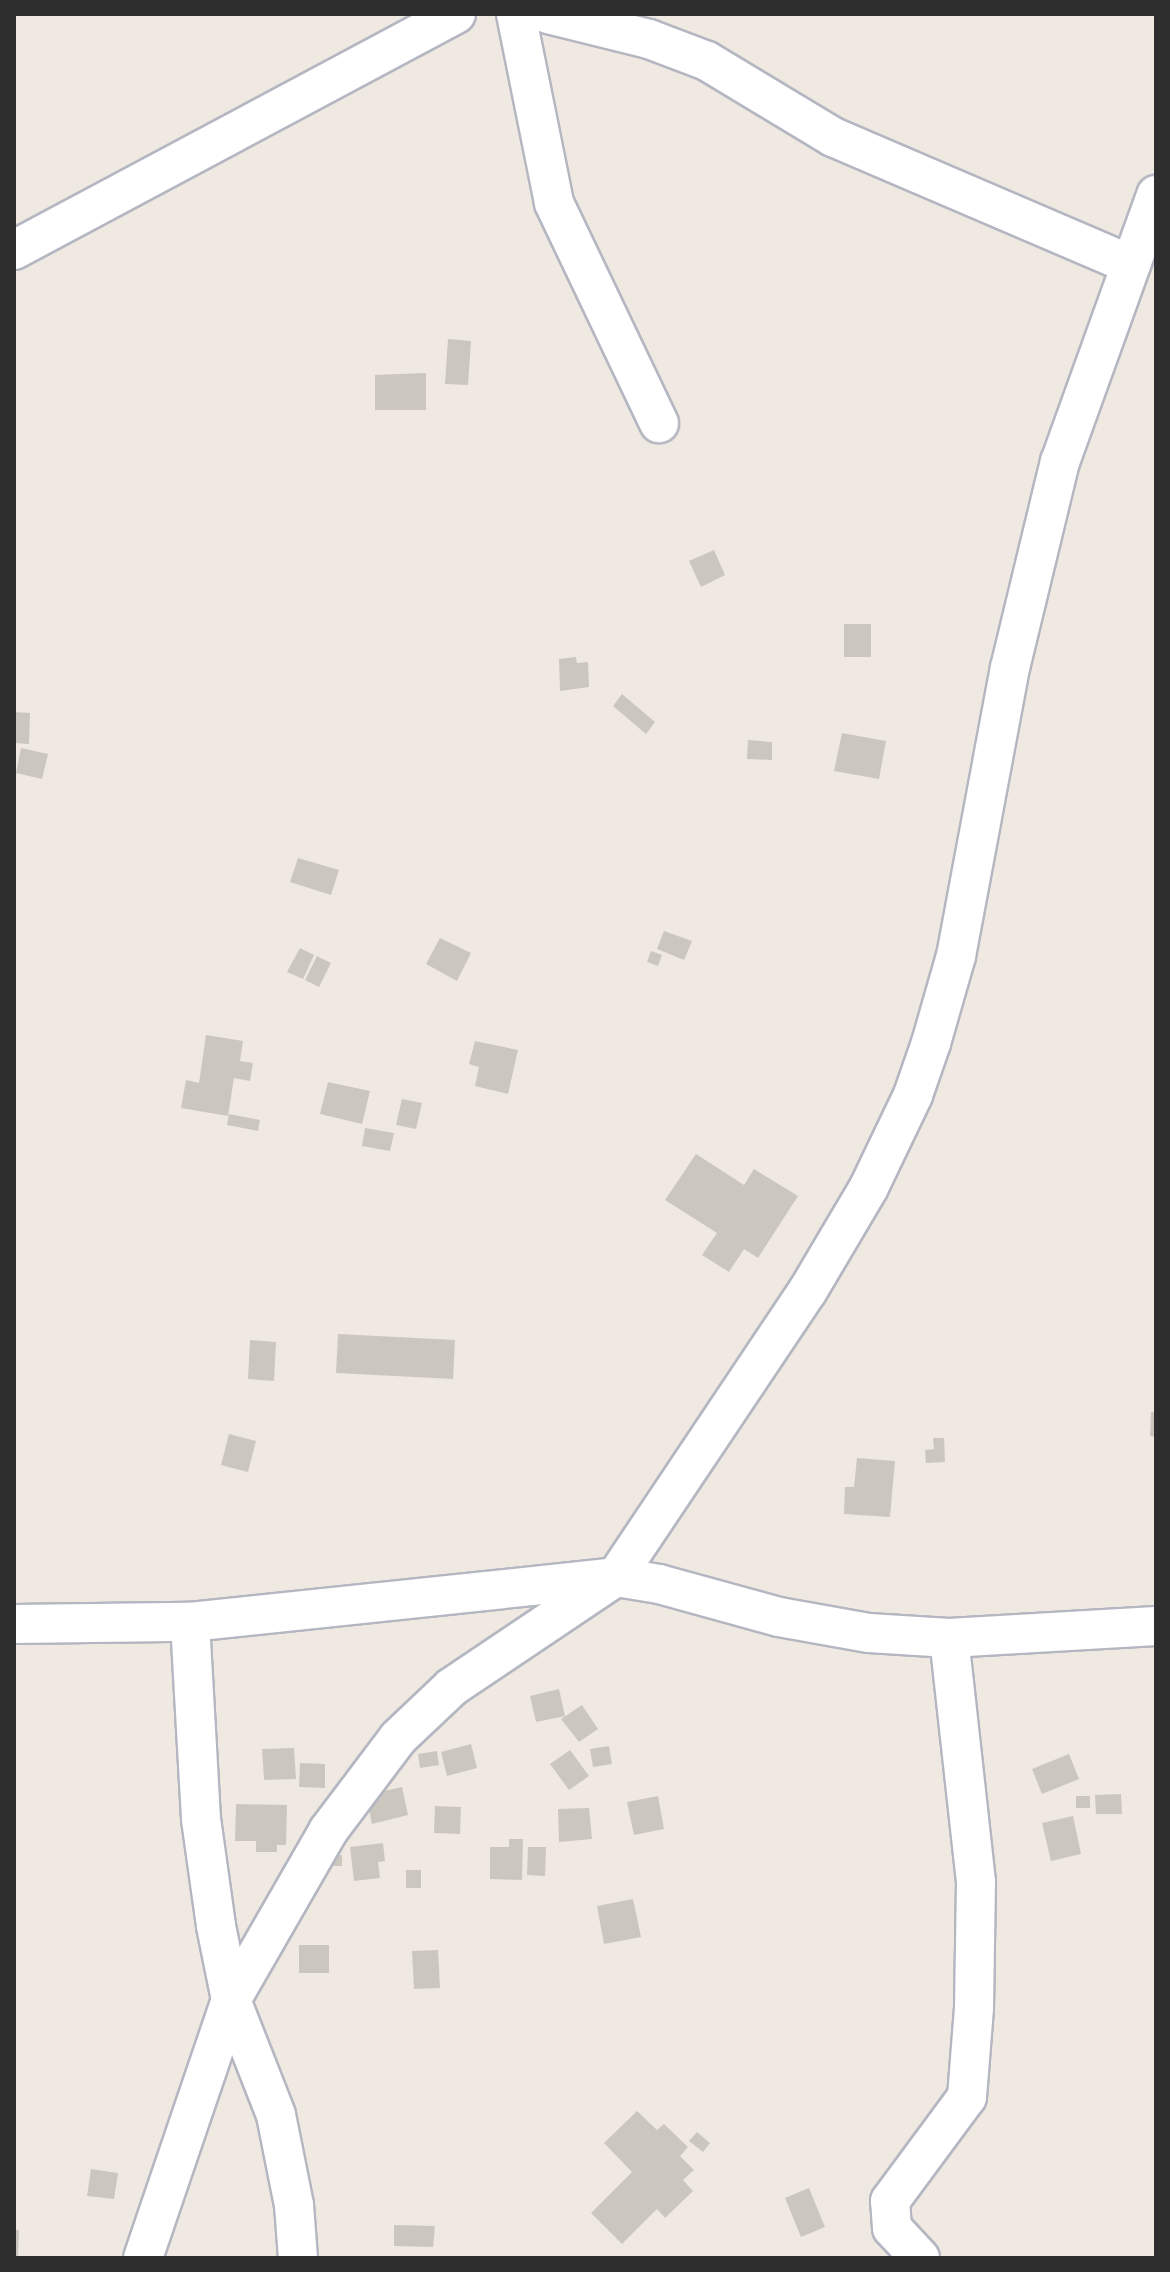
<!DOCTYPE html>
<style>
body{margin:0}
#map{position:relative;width:1170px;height:2272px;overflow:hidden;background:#efe9e1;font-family:"Public Sans",sans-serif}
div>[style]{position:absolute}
.building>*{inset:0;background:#cbc7bf}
.roads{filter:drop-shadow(2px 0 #b4b7c1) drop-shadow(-2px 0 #b4b7c1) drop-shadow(0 2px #b4b7c1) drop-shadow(0 -2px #b4b7c1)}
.minor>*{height:38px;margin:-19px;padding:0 19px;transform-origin:19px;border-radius:19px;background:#fff}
span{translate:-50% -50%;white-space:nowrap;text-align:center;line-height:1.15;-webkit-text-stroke:6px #fff;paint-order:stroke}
.frame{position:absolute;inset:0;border:16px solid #2e2e2e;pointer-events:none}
</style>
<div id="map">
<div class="building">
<div style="clip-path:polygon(448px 339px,471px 341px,468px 385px,445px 384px)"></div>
<div style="clip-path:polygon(426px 373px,426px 410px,375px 410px,375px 375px)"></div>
<div style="clip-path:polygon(714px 550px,725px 575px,701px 587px,689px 561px)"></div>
<div style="clip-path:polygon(844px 624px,871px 624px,871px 657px,844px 657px)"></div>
<div style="clip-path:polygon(576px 657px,577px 663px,588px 662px,589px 687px,560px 691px,559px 659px)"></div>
<div style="clip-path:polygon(622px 694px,655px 722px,646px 734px,613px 706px)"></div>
<div style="clip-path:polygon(14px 712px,30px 713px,29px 744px,14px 743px)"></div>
<div style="clip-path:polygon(842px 733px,886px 741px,879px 779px,834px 771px)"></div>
<div style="clip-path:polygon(748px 740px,772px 742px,772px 760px,747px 759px)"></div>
<div style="clip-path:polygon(21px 748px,48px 754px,42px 779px,16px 773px)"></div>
<div style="clip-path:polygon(298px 858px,339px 870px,331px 895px,290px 882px)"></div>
<div style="clip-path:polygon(664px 931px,692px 941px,684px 960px,657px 949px)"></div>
<div style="clip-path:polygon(440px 938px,471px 953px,457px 981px,426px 964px)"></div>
<div style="clip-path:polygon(300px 948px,314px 955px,303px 979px,287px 972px)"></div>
<div style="clip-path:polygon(651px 951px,662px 955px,658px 966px,647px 962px)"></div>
<div style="clip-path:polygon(317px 956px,331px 963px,319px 987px,305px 980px)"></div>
<div style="clip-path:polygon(206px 1035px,243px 1041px,240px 1061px,253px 1063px,250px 1081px,234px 1078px,228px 1116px,181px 1108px,186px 1080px,199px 1083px)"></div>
<div style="clip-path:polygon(475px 1041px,518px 1050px,508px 1094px,475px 1086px,479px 1067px,469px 1064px)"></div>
<div style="clip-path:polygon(328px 1082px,370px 1091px,362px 1124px,320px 1114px)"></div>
<div style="clip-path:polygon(402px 1099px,422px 1103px,416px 1129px,396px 1125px)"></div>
<div style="clip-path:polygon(229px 1114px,260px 1120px,258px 1131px,227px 1125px)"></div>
<div style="clip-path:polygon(365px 1128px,394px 1133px,390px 1151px,362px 1146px)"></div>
<div style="clip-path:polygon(696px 1154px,744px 1185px,754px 1169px,798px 1196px,758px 1258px,744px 1249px,729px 1272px,702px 1255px,717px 1233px,665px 1200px)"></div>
<div style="clip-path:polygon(338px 1334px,455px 1340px,453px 1379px,336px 1373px)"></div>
<div style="clip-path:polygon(250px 1340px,276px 1342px,274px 1381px,248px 1379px)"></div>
<div style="clip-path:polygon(1151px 1412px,1156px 1412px,1156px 1437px,1150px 1436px)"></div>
<div style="clip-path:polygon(229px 1434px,256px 1441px,248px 1472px,221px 1465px)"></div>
<div style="clip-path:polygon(933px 1438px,944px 1438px,945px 1462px,926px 1463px,925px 1450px,934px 1449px)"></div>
<div style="clip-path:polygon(857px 1458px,895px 1461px,890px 1517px,844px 1514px,845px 1487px,854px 1487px)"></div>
<div style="clip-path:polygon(559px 1689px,565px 1716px,536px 1722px,530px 1696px)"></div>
<div style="clip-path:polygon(582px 1705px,598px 1729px,579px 1742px,561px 1719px)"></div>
<div style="clip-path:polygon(471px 1744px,477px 1768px,447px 1776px,441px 1752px)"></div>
<div style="clip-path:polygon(609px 1746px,612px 1764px,593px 1767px,590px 1749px)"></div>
<div style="clip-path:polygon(294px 1748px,296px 1779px,264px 1780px,262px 1749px)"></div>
<div style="clip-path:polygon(570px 1750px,589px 1776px,569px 1790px,550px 1764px)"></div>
<div style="clip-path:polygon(437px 1751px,439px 1765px,420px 1768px,418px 1754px)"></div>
<div style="clip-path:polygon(1069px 1754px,1079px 1779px,1042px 1794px,1032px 1769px)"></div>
<div style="clip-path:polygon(300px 1763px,325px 1764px,325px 1788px,299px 1787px)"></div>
<div style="clip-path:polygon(402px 1787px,408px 1815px,372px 1824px,366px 1795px)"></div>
<div style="clip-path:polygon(1121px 1794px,1122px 1814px,1096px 1814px,1095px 1795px)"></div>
<div style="clip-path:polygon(658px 1796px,664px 1829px,634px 1835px,627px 1802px)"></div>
<div style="clip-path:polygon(1076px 1796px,1090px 1796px,1090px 1808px,1076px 1808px)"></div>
<div style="clip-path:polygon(236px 1804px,287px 1805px,286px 1845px,277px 1845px,277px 1852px,256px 1852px,256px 1841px,235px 1841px)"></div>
<div style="clip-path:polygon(435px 1806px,461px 1807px,460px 1834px,434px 1833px)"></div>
<div style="clip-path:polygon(589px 1808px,592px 1839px,559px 1842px,558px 1809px)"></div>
<div style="clip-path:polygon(1073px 1816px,1081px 1854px,1051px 1861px,1042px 1823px)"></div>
<div style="clip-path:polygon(509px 1839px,523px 1839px,522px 1880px,490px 1879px,490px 1847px,509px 1847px)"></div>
<div style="clip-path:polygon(383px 1843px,385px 1861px,378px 1862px,380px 1878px,354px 1881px,350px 1847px)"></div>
<div style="clip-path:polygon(528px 1847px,546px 1847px,545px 1876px,527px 1875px)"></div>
<div style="clip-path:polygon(342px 1855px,342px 1866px,330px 1866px,330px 1856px)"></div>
<div style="clip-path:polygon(406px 1870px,421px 1870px,421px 1888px,406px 1888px)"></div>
<div style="clip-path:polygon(633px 1899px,641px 1937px,604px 1944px,597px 1906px)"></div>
<div style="clip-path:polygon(299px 1945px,329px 1945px,329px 1973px,299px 1973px)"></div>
<div style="clip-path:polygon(438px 1950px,440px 1988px,414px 1989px,412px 1951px)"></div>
<div style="clip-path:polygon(637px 2111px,657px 2130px,664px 2124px,688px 2147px,680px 2156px,694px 2170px,683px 2180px,693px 2191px,665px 2218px,657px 2209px,622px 2244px,591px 2213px,632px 2172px,604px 2143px)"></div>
<div style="clip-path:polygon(697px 2132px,710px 2143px,703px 2152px,689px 2141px)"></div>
<div style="clip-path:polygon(91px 2169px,118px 2173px,114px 2199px,87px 2196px)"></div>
<div style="clip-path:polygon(809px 2188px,825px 2227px,801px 2237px,785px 2198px)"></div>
<div style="clip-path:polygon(394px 2225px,435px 2226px,433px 2247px,394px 2246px)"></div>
<div style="clip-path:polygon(14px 2230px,19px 2230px,18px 2258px,14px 2258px)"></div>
</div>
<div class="roads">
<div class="minor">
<div style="left:516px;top:14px;width:193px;rotate:78.6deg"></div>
<div style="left:554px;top:203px;width:244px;rotate:64.5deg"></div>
<div style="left:548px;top:14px;width:104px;rotate:13.9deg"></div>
<div style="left:649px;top:39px;width:62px;rotate:20.8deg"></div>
<div style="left:707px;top:61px;width:147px;rotate:31.1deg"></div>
<div style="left:833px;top:137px;width:324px;rotate:23.2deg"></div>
<div style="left:14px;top:250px;width:501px;rotate:-28.1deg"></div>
<div style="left:190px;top:1622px;width:197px;rotate:86.8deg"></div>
<div style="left:201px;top:1819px;width:108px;rotate:82deg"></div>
<div style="left:216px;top:1926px;width:76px;rotate:78.5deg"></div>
<div style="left:231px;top:2000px;width:123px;rotate:68.6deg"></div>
<div style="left:276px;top:2115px;width:92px;rotate:78.7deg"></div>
<div style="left:294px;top:2205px;width:53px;rotate:85.7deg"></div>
<div style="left:14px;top:1624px;width:176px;rotate:-0.7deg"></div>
<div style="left:190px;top:1622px;width:428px;rotate:-6deg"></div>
<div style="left:616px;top:1577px;width:44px;rotate:9.2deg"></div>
<div style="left:659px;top:1584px;width:124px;rotate:15.4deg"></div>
<div style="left:779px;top:1617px;width:91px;rotate:10.1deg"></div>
<div style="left:869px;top:1633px;width:80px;rotate:3.6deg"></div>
<div style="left:949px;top:1638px;width:207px;rotate:-3.3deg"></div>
<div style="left:143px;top:2258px;width:273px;rotate:-71.2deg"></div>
<div style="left:231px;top:2000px;width:195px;rotate:-60.1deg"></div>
<div style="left:328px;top:1831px;width:116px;rotate:-53deg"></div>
<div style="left:398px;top:1738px;width:74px;rotate:-43.4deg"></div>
<div style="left:452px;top:1687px;width:197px;rotate:-33.9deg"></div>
<div style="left:616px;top:1577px;width:343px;rotate:-56.2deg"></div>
<div style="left:807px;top:1292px;width:122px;rotate:-59.4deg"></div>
<div style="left:869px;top:1187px;width:102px;rotate:-64.4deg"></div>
<div style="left:913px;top:1095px;width:55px;rotate:-70.9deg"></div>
<div style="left:931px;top:1043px;width:91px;rotate:-74deg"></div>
<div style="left:956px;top:956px;width:293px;rotate:-79.4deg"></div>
<div style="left:1010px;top:668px;width:212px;rotate:-76.4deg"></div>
<div style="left:1060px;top:462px;width:284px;rotate:-70.2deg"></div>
<div style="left:920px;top:2258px;width:41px;rotate:-133deg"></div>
<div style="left:892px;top:2228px;width:27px;rotate:-94deg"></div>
<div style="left:890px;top:2201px;width:129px;rotate:-53.5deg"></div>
<div style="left:967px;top:2097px;width:89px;rotate:-85.5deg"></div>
<div style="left:974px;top:2008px;width:126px;rotate:-89.1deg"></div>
<div style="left:976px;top:1882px;width:245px;rotate:-96.3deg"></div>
</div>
</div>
<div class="frame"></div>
</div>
